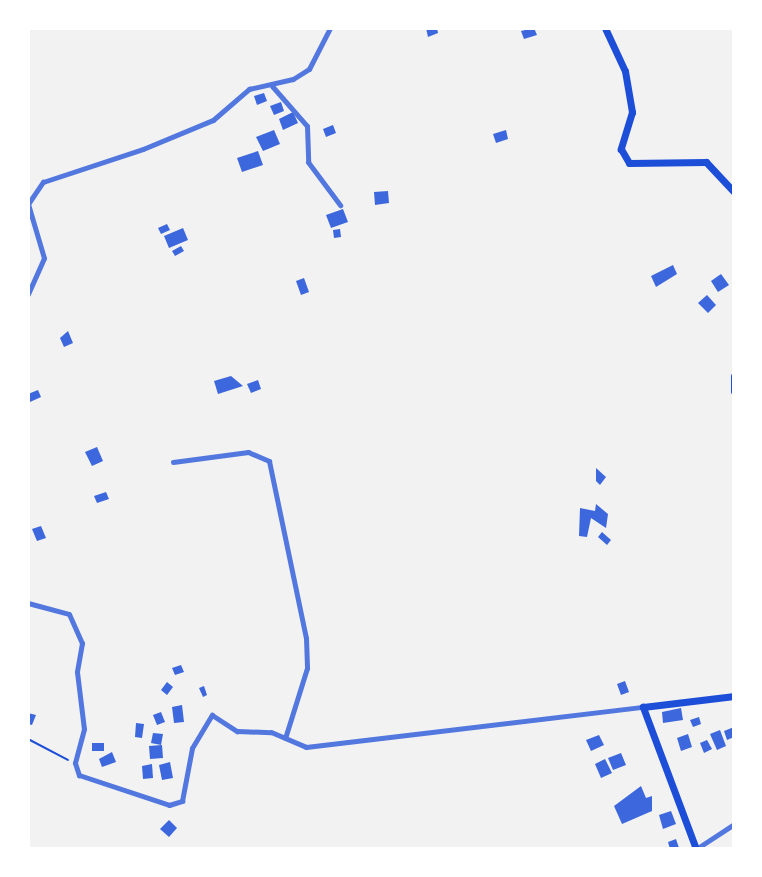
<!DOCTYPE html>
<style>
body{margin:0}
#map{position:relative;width:762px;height:877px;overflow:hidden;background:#f2f2f2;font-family:Karla,sans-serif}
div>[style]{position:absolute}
.building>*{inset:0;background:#3d67dc}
.path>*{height:2px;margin:-1px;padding:0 1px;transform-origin:1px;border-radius:1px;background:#1d4ed8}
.minor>*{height:5px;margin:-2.5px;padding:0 2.5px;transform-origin:2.5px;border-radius:2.5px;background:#5277de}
.secondary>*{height:7px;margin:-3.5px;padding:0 3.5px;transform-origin:3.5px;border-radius:3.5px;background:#1d4ed8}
span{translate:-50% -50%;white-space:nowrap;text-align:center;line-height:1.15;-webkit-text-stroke:6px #fff;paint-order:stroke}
.frame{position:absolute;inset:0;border:30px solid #fff;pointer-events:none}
</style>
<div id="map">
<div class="building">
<div style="clip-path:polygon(426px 28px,437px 28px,438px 33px,428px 37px)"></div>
<div style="clip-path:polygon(534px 28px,537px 35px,524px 39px,521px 31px)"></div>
<div style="clip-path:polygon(264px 93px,267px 101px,257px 105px,254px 96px)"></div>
<div style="clip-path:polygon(281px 102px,284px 111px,274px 115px,270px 106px)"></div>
<div style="clip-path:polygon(293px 112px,298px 123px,283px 130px,279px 119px)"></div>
<div style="clip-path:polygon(333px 125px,336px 133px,326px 137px,323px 129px)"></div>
<div style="clip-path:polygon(274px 130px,280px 144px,263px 151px,256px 137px)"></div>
<div style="clip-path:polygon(506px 130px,508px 139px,496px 143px,493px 134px)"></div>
<div style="clip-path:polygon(258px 151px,263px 165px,242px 172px,237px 158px)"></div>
<div style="clip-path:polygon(388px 191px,389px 203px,375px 205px,374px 192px)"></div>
<div style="clip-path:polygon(343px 209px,348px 222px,331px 228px,326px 215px)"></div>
<div style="clip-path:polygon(167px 224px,170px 230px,161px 234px,158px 228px)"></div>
<div style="clip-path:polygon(183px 228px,188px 240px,169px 248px,164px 236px)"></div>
<div style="clip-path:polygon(340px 229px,341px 237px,334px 238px,333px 230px)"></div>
<div style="clip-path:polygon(181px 246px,184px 251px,175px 256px,172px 251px)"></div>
<div style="clip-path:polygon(673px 265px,677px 274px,656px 287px,651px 276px)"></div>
<div style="clip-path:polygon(721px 274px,729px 285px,718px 292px,711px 281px)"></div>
<div style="clip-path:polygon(304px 278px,309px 292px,301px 295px,296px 281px)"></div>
<div style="clip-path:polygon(707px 295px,716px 305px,708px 313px,698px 303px)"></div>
<div style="clip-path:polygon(68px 331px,73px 343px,64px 347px,60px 338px)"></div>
<div style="clip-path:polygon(231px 376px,243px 386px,218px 394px,214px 381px)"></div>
<div style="clip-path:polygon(258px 380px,261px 389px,251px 393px,247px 384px)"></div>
<div style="clip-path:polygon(38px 390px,41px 397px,30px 402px,28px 394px)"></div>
<div style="clip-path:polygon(97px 447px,103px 461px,92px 466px,85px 452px)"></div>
<div style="clip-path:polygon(596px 468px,606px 477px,600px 485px,596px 481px)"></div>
<div style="clip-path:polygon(106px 492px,109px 499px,97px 503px,94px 496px)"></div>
<div style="clip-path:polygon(596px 504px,608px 514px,606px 528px,591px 518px,587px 537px,579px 536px,580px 508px,595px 511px)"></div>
<div style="clip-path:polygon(41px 526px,46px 538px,37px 541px,32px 529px)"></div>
<div style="clip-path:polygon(602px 532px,611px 540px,607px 545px,598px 537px)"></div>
<div style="clip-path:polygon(181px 665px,184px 672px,175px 675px,172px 668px)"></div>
<div style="clip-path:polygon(625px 681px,629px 692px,621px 695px,617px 684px)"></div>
<div style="clip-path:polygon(167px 682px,173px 687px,167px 695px,161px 690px)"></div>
<div style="clip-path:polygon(204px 686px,207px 695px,203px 697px,199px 688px)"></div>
<div style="clip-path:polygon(182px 705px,184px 722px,174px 723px,172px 707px)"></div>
<div style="clip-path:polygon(681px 708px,683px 720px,663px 723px,662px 712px)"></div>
<div style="clip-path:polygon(161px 712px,165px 722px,157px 725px,153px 715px)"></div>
<div style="clip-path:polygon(28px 713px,36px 715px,32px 725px,28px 724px)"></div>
<div style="clip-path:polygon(699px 717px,701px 724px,693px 727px,690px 720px)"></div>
<div style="clip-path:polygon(136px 723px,144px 724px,142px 738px,135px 737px)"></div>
<div style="clip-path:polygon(734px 727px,734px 737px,727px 740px,724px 731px)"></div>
<div style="clip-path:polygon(720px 730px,726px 746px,717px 750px,710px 734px)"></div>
<div style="clip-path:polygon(153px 733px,163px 734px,161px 745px,151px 743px)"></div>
<div style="clip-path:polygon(688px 734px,692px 747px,681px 751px,677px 738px)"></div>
<div style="clip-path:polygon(599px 735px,604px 745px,591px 751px,586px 740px)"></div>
<div style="clip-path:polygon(707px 740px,712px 749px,704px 753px,700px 743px)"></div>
<div style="clip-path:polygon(92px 743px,104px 743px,104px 751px,92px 751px)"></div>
<div style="clip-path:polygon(162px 745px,163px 758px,150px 759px,149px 746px)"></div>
<div style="clip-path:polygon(112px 752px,116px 762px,102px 767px,99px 759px)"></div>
<div style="clip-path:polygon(621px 753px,626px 765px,613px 770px,608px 758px)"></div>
<div style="clip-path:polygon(605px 759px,612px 773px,601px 778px,595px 764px)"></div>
<div style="clip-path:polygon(170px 762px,173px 778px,162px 780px,159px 765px)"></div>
<div style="clip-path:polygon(152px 764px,153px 778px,143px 779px,142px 766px)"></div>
<div style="clip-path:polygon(641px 786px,646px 798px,652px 796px,652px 811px,622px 824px,614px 806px)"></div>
<div style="clip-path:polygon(671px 811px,676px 824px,663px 829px,659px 815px)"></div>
<div style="clip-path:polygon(169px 820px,177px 828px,169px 837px,160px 829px)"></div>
<div style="clip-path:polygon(676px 839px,679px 848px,670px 849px,668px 842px)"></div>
</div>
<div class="path">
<div style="left:28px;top:739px;width:45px;rotate:27.7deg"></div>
</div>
<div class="minor">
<div style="left:272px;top:86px;width:53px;rotate:48.8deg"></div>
<div style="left:307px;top:126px;width:36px;rotate:88deg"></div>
<div style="left:308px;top:162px;width:54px;rotate:53.3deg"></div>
<div style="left:28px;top:294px;width:39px;rotate:-66deg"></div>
<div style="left:44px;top:258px;width:56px;rotate:-106.5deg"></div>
<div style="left:28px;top:204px;width:27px;rotate:-56deg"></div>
<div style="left:43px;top:182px;width:105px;rotate:-18.3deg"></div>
<div style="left:143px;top:149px;width:76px;rotate:-22.5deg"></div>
<div style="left:213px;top:120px;width:48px;rotate:-40.7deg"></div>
<div style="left:249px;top:89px;width:45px;rotate:-12.8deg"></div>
<div style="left:293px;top:79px;width:19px;rotate:-32deg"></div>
<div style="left:309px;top:69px;width:46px;rotate:-62.9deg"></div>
<div style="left:173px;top:462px;width:76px;rotate:-7.6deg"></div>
<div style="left:248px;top:452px;width:23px;rotate:23deg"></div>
<div style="left:269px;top:461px;width:181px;rotate:78.2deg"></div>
<div style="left:306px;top:638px;width:30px;rotate:88deg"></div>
<div style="left:307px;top:668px;width:73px;rotate:107.4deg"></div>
<div style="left:28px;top:603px;width:42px;rotate:15deg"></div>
<div style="left:69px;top:614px;width:32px;rotate:66deg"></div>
<div style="left:82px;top:643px;width:29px;rotate:100deg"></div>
<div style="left:77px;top:672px;width:57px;rotate:83deg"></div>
<div style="left:84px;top:729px;width:35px;rotate:105deg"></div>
<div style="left:75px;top:763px;width:13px;rotate:72deg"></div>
<div style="left:79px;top:775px;width:95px;rotate:18.4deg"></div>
<div style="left:169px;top:805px;width:14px;rotate:-17deg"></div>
<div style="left:182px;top:801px;width:54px;rotate:-79.3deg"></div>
<div style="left:192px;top:748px;width:39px;rotate:-59deg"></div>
<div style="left:212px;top:715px;width:30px;rotate:33deg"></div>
<div style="left:237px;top:731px;width:34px;rotate:2deg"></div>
<div style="left:271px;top:732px;width:38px;rotate:23deg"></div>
<div style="left:306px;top:747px;width:339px;rotate:-6.8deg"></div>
<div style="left:696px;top:849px;width:45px;rotate:-33.3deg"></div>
</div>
<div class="secondary">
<div style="left:605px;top:28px;width:47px;rotate:65.1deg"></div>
<div style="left:625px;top:71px;width:42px;rotate:80.3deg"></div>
<div style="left:632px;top:112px;width:39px;rotate:107deg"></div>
<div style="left:621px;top:149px;width:16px;rotate:60deg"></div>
<div style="left:629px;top:163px;width:77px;rotate:-0.7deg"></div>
<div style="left:706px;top:162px;width:41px;rotate:47deg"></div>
<div style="left:734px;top:376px;width:15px;rotate:90deg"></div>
<div style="left:696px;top:849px;width:152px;rotate:-110.5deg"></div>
<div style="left:643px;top:707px;width:92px;rotate:-6.9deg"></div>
</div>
<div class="frame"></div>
</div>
